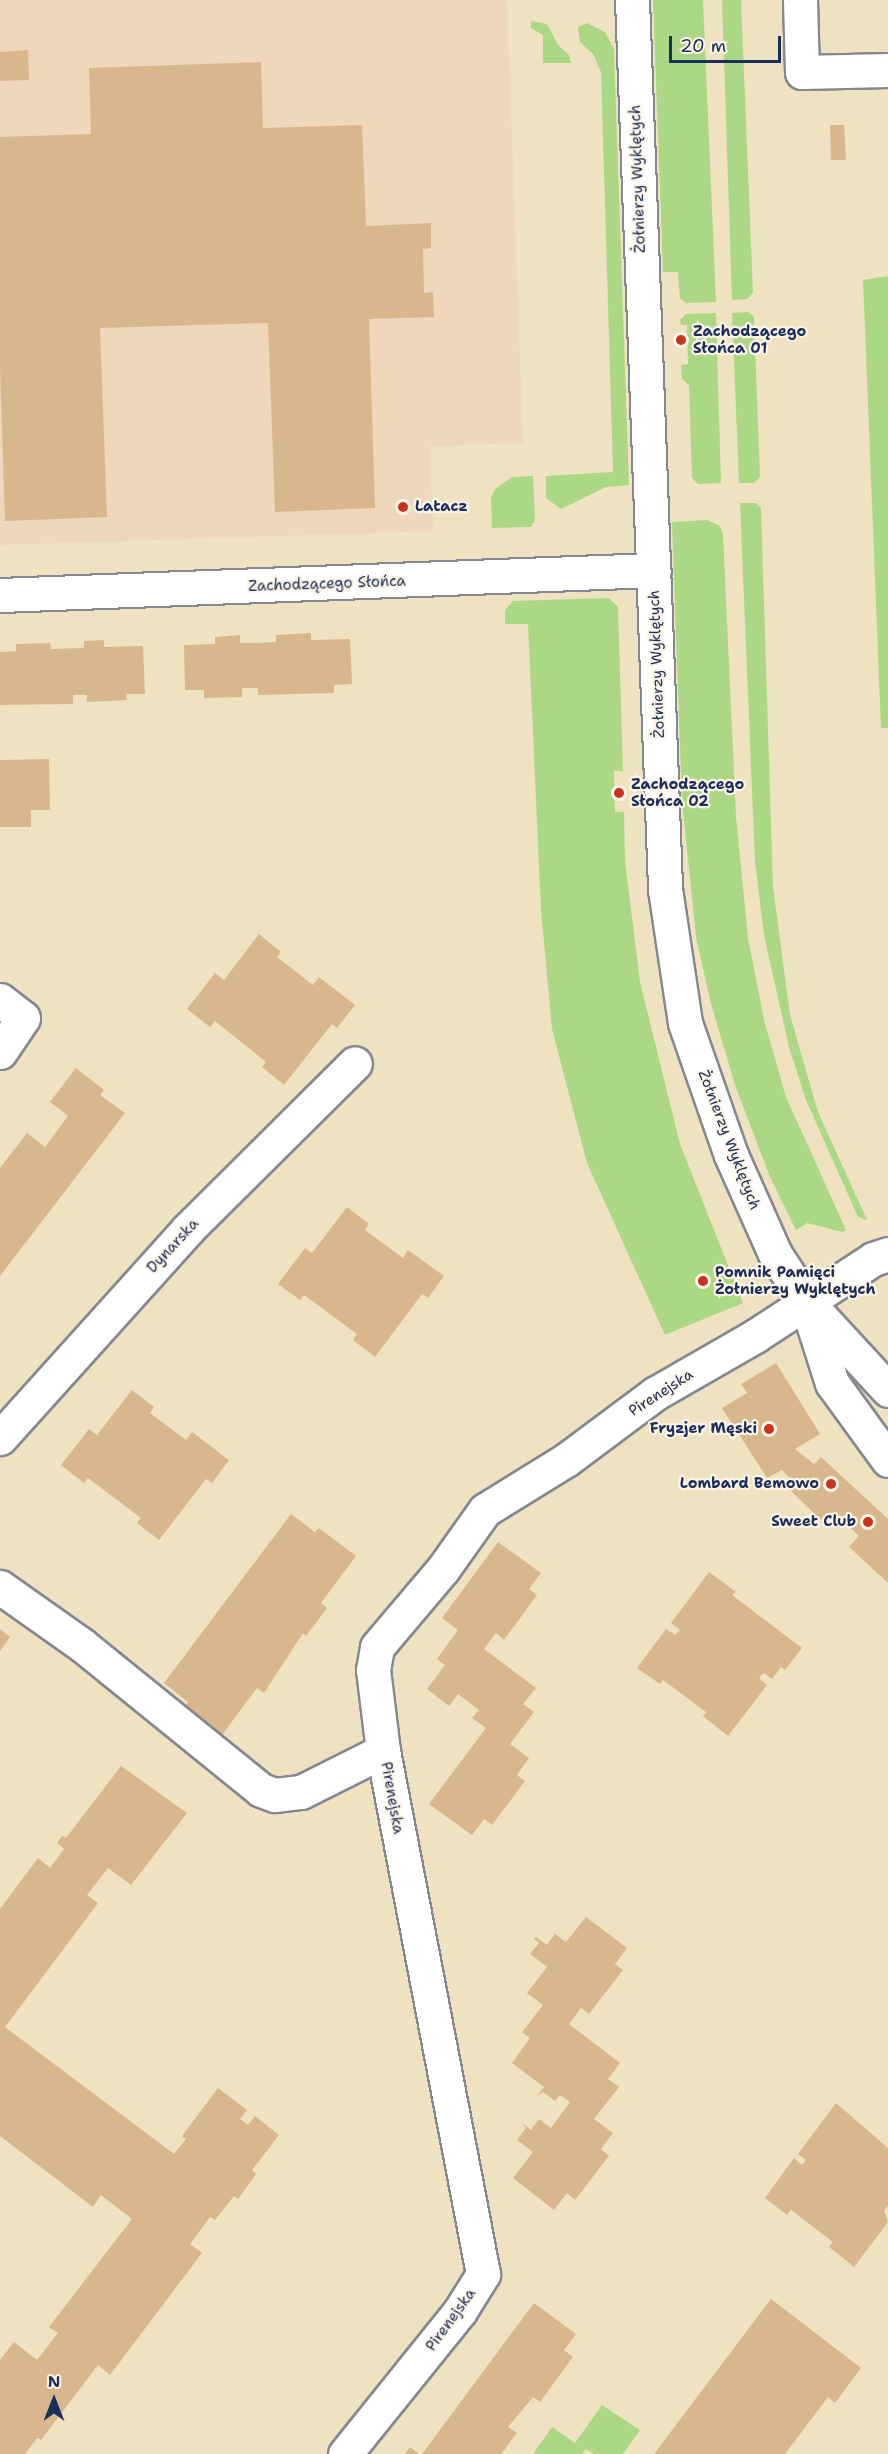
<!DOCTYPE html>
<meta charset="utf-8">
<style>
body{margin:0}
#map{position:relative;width:888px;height:2454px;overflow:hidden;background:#efe2c1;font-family:"Shantell Sans",sans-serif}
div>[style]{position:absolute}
.built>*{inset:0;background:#eed7bb}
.green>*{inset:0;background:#acd885}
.building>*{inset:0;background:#d9b78c}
.roads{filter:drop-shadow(2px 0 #858890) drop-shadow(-2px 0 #858890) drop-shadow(0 2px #858890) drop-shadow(0 -2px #858890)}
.minor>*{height:33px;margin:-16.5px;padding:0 16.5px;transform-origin:16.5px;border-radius:16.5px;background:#fff}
.dots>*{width:16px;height:16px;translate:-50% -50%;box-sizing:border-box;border:3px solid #fcf5e5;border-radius:50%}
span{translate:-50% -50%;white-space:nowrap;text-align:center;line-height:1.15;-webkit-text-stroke:4.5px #fcf5e5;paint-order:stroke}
.street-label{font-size:15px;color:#1b2f5e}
.poi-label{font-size:15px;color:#1b2f5e;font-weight:700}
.left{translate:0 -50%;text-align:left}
.right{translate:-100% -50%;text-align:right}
.north{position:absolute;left:24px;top:2370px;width:60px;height:60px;-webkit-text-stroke:4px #fcf5e5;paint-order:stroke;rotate:0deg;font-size:16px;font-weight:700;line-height:24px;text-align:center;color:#1b2f5e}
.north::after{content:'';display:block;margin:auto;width:21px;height:27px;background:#1b2f5e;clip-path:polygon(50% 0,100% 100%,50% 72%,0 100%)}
.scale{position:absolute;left:669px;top:36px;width:112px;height:27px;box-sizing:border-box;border:3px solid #1b2f5e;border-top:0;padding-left:8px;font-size:18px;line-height:21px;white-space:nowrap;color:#1b2f5e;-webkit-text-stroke:4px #fcf5e5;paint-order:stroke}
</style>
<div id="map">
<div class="built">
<div style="clip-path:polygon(0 0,507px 0,523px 443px,430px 446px,433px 531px,0 545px)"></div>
</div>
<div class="green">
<div style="clip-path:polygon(653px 0,703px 0,716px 302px,686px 303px,680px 298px,678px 272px,663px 272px)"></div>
<div style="clip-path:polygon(722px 0,741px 0,753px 293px,747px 299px,732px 300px)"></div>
<div style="clip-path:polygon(531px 21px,547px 24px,558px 45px,569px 55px,571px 63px,543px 63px,543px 35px,531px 28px)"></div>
<div style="clip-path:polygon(587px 23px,605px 32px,614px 49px,629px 485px,606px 487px,561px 509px,546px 498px,546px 476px,613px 472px,601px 72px,593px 54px,580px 42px,578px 27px)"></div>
<div style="clip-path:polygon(888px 276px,888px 728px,881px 728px,863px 280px)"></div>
<div style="clip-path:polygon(749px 312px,754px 317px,760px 477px,754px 483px,739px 483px,732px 313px)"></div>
<div style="clip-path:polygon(716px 313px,721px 483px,698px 484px,692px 478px,689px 385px,682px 379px,681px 365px,688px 364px,687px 325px,681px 325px,680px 320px,686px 314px)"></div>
<div style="clip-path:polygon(533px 476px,535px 520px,531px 527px,492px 528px,491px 498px,495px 489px,512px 477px)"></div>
<div style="clip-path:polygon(740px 503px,756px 503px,761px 508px,773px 887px,790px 1015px,818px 1112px,867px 1220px,858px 1217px,806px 1100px,789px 1047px,764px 935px,755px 862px)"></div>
<div style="clip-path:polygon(707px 520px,720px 526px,723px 534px,736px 816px,748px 938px,764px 1020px,786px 1097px,846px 1230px,842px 1232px,807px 1223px,796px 1230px,770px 1177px,736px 1088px,711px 1004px,696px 937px,682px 801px,672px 522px)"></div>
<div style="clip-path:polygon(609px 598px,618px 607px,623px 771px,614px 771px,615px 812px,624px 812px,625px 861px,640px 982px,680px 1144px,743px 1303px,665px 1335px,587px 1163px,552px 1029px,541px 910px,528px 624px,505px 624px,505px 610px,513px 601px)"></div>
<div style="clip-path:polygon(602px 2405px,640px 2430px,623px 2454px,594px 2454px,586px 2449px,582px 2454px,533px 2454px,552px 2427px,575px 2443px)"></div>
</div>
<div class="building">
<div style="clip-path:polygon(28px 50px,29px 80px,0 81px,0 52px)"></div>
<div style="clip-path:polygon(261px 62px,263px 128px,362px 125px,366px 226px,431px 223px,431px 248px,423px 249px,424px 293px,433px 292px,434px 317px,369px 319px,375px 508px,275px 512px,268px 323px,100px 328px,107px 517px,5px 521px,0 366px,0 137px,91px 134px,89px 68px)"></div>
<div style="clip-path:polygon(830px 125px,844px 125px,846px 160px,831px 160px)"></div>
<div style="clip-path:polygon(311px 633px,311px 640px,350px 639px,352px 684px,334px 685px,334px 693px,258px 695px,258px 688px,242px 688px,242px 697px,204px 698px,204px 690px,185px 690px,184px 645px,215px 644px,215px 637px,240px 635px,240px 643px,257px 643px,276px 642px,276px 635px)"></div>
<div style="clip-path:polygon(104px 640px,104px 647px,143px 646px,145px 694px,126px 694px,127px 700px,87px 702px,87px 695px,73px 695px,73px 704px,0 705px,0 652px,16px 651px,16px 644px,50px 643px,51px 649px,84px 648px,84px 641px)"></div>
<div style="clip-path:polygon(49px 759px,50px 810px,31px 810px,31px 827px,0 827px,0 760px)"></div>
<div style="clip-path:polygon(259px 934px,281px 952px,277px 957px,313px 985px,319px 977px,355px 1005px,337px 1028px,332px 1024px,284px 1085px,262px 1067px,266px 1062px,215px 1021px,210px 1027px,187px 1009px,215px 973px,224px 980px)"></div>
<div style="clip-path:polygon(76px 1068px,104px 1090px,100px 1095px,125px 1113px,0 1276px,0 1168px,27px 1133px,45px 1147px,68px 1116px,50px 1102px)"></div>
<div style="clip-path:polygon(347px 1207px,369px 1224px,365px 1230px,403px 1258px,408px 1250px,444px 1276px,428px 1298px,422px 1294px,375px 1357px,353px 1340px,357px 1334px,304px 1295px,300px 1300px,278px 1284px,305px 1248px,312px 1253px)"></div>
<div style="clip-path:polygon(776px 1363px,820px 1434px,795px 1449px,814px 1464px,821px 1457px,888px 1519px,888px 1583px,849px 1547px,859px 1536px,844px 1522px,841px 1525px,828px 1513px,821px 1520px,790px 1490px,795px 1484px,782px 1470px,767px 1478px,722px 1408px,747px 1393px,741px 1384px)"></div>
<div style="clip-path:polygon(132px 1390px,154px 1407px,150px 1413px,186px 1440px,192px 1432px,229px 1460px,212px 1483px,206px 1479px,159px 1540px,137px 1523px,141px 1518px,88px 1478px,84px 1483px,61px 1465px,89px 1429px,97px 1435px)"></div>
<div style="clip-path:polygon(291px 1514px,315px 1532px,319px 1528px,356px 1556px,321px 1603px,327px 1608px,306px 1636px,303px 1633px,264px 1693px,257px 1688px,222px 1735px,185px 1707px,188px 1702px,164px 1683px)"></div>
<div style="clip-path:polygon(498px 1542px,541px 1573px,529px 1589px,537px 1595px,504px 1640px,496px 1633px,484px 1649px,536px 1688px,523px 1704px,534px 1712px,510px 1744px,529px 1758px,517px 1775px,525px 1781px,492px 1825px,484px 1819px,472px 1835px,429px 1804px,486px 1728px,472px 1718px,479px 1710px,458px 1694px,449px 1706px,427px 1689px,445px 1665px,437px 1659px,458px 1630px,442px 1618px)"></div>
<div style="clip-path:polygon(709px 1572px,736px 1592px,732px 1595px,802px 1648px,785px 1670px,781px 1667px,772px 1679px,764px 1673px,759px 1678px,767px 1685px,728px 1736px,703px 1716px,706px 1712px,663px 1680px,660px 1684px,637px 1668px,666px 1629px,675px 1635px,680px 1630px,671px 1623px)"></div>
<div style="clip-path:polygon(0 1629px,10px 1637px,0 1651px)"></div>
<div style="clip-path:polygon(121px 1766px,187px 1813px,131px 1885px,108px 1868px,87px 1895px,98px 1903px,5px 2027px,174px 2154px,186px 2139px,182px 2136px,218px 2088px,247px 2110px,240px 2119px,248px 2125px,255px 2116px,279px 2135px,252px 2170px,256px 2174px,238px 2199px,234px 2196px,215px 2220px,210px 2217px,190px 2244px,202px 2253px,110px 2375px,98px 2365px,41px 2440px,37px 2438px,25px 2454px,0 2454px,0 2360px,14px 2342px,37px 2360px,58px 2333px,49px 2327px,132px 2219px,101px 2195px,93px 2207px,0 2136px,0 1909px,38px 1858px,50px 1868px,64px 1849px,57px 1843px,62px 1836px,66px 1838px)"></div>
<div style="clip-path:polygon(586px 1917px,627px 1948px,615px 1964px,623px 1970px,589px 2014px,581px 2008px,569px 2024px,620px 2063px,608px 2079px,619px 2087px,594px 2119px,613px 2133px,601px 2149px,609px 2156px,575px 2200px,567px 2193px,554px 2210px,513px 2178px,533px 2152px,517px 2140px,526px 2128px,522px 2123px,531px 2130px,539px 2119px,551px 2128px,570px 2102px,560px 2095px,555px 2101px,543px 2092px,537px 2096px,544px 2087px,512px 2063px,530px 2038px,522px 2032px,543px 2005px,527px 1993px,547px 1967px,530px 1954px,539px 1943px,534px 1939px,536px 1937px,547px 1945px,555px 1934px,566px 1942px)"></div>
<div style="clip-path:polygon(836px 2103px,888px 2148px,888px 2206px,884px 2210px,888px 2222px,854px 2267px,829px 2247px,833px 2242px,791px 2210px,787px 2215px,765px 2198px,794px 2158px,802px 2165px,806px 2160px,798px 2154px)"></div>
<div style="clip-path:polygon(771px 2299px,861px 2368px,835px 2403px,828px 2397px,785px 2454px,654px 2454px)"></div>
<div style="clip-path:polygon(534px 2303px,576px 2334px,564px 2350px,573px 2357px,540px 2402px,533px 2397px,508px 2427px,517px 2433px,501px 2454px,422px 2454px)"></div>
<div style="clip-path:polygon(410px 2447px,419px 2454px,405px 2454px)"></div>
</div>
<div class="roads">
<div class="minor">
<div style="left:632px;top:0;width:890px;rotate:87.87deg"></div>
<div style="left:665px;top:889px;width:135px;rotate:81.5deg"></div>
<div style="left:685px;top:1023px;width:140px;rotate:70.8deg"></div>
<div style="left:731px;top:1155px;width:108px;rotate:66deg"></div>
<div style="left:775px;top:1254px;width:56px;rotate:56.6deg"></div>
<div style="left:806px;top:1301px;width:121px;rotate:47.3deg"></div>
<div style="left:800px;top:0;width:72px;rotate:88.4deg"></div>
<div style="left:802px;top:72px;width:86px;rotate:-1.3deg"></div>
<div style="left:0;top:595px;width:654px;rotate:-2.19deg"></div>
<div style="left:0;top:1000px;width:29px;rotate:38deg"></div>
<div style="left:23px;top:1018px;width:41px;rotate:124.1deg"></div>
<div style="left:809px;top:1311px;width:76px;rotate:72.3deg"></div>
<div style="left:832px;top:1383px;width:95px;rotate:54deg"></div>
<div style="left:0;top:1438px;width:281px;rotate:-48deg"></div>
<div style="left:188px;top:1229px;width:235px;rotate:-44.8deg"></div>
<div style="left:0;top:1587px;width:100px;rotate:35.3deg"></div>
<div style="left:82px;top:1645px;width:230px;rotate:39deg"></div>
<div style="left:261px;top:1790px;width:15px;rotate:20deg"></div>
<div style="left:275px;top:1795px;width:26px;rotate:-7deg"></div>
<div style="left:301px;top:1792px;width:92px;rotate:-26.6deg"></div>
<div style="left:345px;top:2454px;width:184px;rotate:-51.2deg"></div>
<div style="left:460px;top:2311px;width:44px;rotate:-58.1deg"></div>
<div style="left:483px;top:2274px;width:532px;rotate:-100.82deg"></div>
<div style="left:383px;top:1751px;width:82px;rotate:-97deg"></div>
<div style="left:373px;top:1670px;width:23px;rotate:-80deg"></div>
<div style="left:377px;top:1647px;width:102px;rotate:-49.8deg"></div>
<div style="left:443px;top:1569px;width:72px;rotate:-54.6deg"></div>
<div style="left:485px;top:1510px;width:95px;rotate:-31.7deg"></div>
<div style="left:566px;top:1460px;width:112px;rotate:-36.7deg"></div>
<div style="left:656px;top:1393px;width:114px;rotate:-29.9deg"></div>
<div style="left:755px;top:1336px;width:141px;rotate:-33.1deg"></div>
<div style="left:873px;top:1259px;width:16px;rotate:-18deg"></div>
</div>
</div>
<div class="dots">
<div style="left:681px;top:340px;background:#c8321e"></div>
<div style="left:403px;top:507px;background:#c8321e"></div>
<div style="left:619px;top:793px;background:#c8321e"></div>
<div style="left:703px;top:1281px;background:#c8321e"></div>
<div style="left:769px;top:1429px;background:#c8321e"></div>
<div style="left:831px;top:1484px;background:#c8321e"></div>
<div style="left:868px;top:1522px;background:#c8321e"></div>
</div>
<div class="street-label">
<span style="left:638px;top:179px;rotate:-92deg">Żołnierzy Wyklętych</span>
<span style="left:327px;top:584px;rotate:-2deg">Zachodzącego Słońca</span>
<span style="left:657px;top:664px;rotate:-92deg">Żołnierzy Wyklętych</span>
<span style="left:729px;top:1140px;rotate:69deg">Żołnierzy Wyklętych</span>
<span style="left:173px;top:1246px;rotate:-47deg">Dynarska</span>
<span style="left:661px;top:1393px;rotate:-33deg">Pirenejska</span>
<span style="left:392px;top:1798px;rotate:80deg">Pirenejska</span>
<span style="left:451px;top:2320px;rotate:-54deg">Pirenejska</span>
</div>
<div class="poi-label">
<span class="left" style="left:693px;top:340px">Zachodzącego<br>Słońca 01</span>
<span class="left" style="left:415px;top:507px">Latacz</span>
<span class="left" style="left:631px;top:793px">Zachodzącego<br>Słońca 02</span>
<span class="left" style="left:715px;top:1281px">Pomnik Pamięci<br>Żołnierzy Wyklętych</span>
<span class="right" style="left:757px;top:1429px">Fryzjer Męski</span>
<span class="right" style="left:819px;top:1484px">Lombard Bemowo</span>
<span class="right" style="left:856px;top:1522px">Sweet Club</span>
</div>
<div class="north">N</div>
<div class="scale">20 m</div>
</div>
